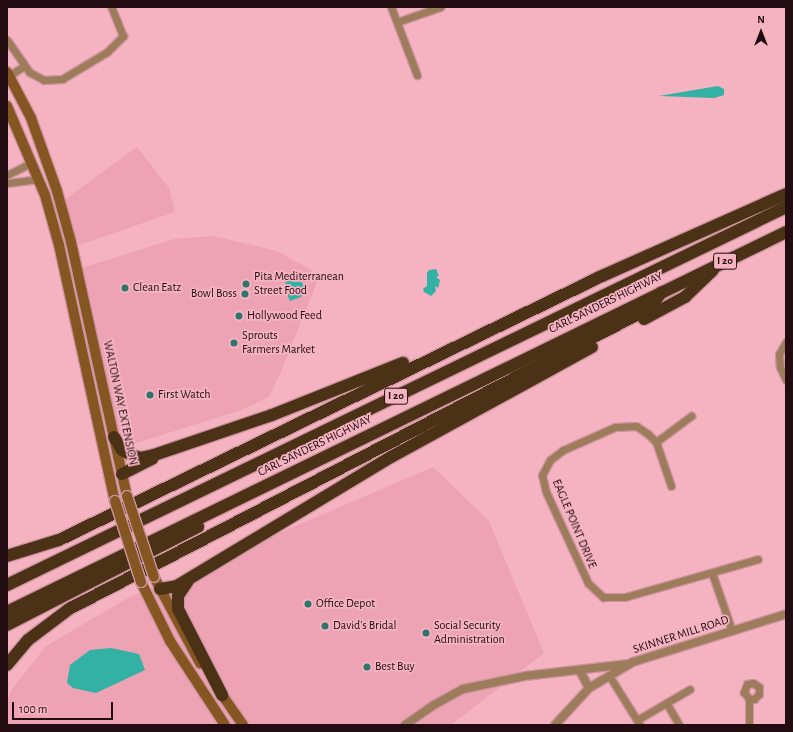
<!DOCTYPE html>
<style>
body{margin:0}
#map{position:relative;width:793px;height:732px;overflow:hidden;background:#f5b3c1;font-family:"Alegreya Sans",sans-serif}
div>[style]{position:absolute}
.built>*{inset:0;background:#eda3b4}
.water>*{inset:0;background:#33b1a4}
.roads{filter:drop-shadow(1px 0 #cf95a1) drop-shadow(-1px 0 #cf95a1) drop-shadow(0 1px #cf95a1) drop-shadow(0 -1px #cf95a1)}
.minor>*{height:7px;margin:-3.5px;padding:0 3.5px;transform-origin:3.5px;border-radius:3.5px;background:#9d7c5c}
.tertiary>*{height:8px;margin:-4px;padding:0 4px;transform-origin:4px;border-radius:4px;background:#9d7c5c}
.secondary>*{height:10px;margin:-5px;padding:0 5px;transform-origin:5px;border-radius:5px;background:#865622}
.motorway>*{height:12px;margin:-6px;padding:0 6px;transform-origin:6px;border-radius:6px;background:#4b3217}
.bridges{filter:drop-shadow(1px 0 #cf95a1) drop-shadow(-1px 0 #cf95a1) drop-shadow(0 1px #cf95a1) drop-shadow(0 -1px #cf95a1)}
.secondary-bridge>*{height:10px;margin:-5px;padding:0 5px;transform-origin:5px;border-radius:5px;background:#865622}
.dots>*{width:11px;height:11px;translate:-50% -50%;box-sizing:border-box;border:2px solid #f5b3c1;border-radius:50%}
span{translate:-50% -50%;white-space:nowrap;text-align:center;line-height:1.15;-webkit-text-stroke:3.5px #f5b3c1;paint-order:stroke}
.shield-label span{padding:1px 3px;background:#f5b3c1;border:1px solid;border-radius:3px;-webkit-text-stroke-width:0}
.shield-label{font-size:11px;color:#220b11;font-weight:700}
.poi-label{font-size:12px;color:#220b11}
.left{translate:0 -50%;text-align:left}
.right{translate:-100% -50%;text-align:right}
.street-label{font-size:12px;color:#220b11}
.frame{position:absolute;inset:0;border:8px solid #220b11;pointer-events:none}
.north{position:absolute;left:741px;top:12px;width:40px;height:40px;-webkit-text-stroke:3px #f5b3c1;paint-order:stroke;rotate:0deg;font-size:11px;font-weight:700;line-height:16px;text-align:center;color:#220b11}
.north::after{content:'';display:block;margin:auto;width:14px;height:18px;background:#220b11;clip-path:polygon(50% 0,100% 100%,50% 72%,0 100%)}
.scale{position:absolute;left:12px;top:702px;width:101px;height:18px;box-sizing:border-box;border:2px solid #220b11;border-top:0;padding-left:5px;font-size:12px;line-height:14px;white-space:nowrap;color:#220b11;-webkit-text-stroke:3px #f5b3c1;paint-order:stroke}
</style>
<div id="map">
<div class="built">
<div style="clip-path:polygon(137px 147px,169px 188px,175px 212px,79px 245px,64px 200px)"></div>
<div style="clip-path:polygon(213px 236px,277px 251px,320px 275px,280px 374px,269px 397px,241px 410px,124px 447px,118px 440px,81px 268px,174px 239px)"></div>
<div style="clip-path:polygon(433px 467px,489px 521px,544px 653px,451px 725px,7px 725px,7px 701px,12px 689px,46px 646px,128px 598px)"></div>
</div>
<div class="water">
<div style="clip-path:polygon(718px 86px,724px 89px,724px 95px,714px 98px,659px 96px)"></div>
<div style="clip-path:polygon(436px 269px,439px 276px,436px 277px,440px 280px,439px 285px,438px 288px,435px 286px,436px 291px,431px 296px,424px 292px,423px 289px,427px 286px,427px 273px,429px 270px)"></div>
<div style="clip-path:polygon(294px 274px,303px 284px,304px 289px,301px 297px,290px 301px,286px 292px,285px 278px,286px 275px)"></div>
<div style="clip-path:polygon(111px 648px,139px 654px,145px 670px,96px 693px,73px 688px,67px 683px,70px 665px,90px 650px)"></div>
</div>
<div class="roads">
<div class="minor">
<div style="left:391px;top:7px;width:73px;rotate:69.1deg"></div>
<div style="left:397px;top:22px;width:46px;rotate:-19.2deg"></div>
<div style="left:7px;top:40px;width:39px;rotate:55deg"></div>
<div style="left:29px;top:72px;width:17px;rotate:28deg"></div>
<div style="left:44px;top:80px;width:18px;rotate:-3deg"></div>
<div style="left:62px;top:79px;width:52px;rotate:-31deg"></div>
<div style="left:107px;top:52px;width:23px;rotate:-45deg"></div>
<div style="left:123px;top:36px;width:31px;rotate:-112deg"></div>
<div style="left:9px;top:76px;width:18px;rotate:-34deg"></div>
<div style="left:7px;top:175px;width:28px;rotate:-27deg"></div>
<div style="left:7px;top:183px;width:32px;rotate:-7deg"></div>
<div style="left:786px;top:342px;width:14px;rotate:120deg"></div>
<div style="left:779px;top:354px;width:13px;rotate:86deg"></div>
<div style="left:780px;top:367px;width:14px;rotate:65deg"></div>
<div style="left:656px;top:442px;width:44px;rotate:-36.6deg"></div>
<div style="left:671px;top:486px;width:46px;rotate:-108.8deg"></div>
<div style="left:656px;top:442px;width:11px;rotate:-135deg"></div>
<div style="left:648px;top:434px;width:14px;rotate:-146deg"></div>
<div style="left:636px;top:426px;width:21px;rotate:177deg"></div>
<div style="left:615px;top:427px;width:57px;rotate:156.1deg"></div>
<div style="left:563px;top:450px;width:16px;rotate:142deg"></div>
<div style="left:550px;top:460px;width:17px;rotate:118deg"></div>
<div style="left:542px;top:475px;width:17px;rotate:77deg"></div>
<div style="left:546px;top:492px;width:100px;rotate:65.2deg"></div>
<div style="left:588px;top:583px;width:21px;rotate:43deg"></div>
<div style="left:603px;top:597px;width:22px"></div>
<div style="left:625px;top:597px;width:138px;rotate:-15.9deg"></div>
<div style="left:712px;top:573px;width:61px;rotate:71deg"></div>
<div style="left:610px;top:677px;width:57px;rotate:58deg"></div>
<div style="left:749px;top:699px;width:5px"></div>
<div style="left:754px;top:699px;width:7px;rotate:-45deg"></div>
<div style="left:759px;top:694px;width:7px;rotate:-90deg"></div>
<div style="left:759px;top:687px;width:7px;rotate:-146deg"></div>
<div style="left:753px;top:683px;width:6px;rotate:171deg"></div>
<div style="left:747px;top:684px;width:9px;rotate:111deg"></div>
<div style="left:744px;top:692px;width:9px;rotate:54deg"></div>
<div style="left:749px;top:699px;width:26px;rotate:90deg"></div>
<div style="left:667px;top:704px;width:24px;rotate:60deg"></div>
<div style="left:637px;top:720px;width:61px;rotate:-30.3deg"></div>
</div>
<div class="tertiary">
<div style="left:580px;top:671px;width:19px;rotate:62deg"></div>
<div style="left:405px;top:725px;width:35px;rotate:-35deg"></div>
<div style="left:434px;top:705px;width:33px;rotate:-29deg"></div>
<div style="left:463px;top:689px;width:63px;rotate:-11.8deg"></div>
<div style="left:525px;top:676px;width:104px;rotate:-6.6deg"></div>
<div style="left:555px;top:725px;width:50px;rotate:-47.4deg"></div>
<div style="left:589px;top:688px;width:51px;rotate:-30.6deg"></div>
<div style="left:633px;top:662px;width:160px;rotate:-17.4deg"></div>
</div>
<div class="secondary">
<div style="left:7px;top:72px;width:52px;rotate:62.4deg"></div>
<div style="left:31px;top:118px;width:77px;rotate:70.4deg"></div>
<div style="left:57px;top:191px;width:53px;rotate:74.6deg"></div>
<div style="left:71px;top:242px;width:260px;rotate:77.6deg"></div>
<div style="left:7px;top:106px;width:97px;rotate:66.9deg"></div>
<div style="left:45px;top:195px;width:52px;rotate:74.4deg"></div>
<div style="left:59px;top:245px;width:262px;rotate:77.7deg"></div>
<div style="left:154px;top:577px;width:98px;rotate:61.9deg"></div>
<div style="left:141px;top:582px;width:66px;rotate:63.8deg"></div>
<div style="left:170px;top:641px;width:100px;rotate:56.8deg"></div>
<div style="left:218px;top:689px;width:44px;rotate:55.2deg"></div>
</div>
<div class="motorway">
<div style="left:644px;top:319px;width:47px;rotate:-28.2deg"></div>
<div style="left:685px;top:297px;width:39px;rotate:-44deg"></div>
<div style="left:114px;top:437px;width:15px;rotate:58deg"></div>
<div style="left:122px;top:450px;width:10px;rotate:29deg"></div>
<div style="left:131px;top:455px;width:9px;rotate:18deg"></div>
<div style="left:140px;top:458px;width:14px;rotate:-12deg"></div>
<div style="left:154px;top:455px;width:125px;rotate:-18.7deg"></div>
<div style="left:272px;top:415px;width:141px;rotate:-21.7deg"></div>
<div style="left:122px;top:474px;width:34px;rotate:-27deg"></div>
<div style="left:7px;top:556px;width:54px;rotate:-17.1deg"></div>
<div style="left:59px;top:540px;width:604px;rotate:-25.93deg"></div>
<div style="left:602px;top:276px;width:201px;rotate:-24deg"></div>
<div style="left:188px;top:581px;width:18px;rotate:124deg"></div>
<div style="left:178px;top:596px;width:13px;rotate:90deg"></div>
<div style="left:178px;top:609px;width:97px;rotate:62.9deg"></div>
<div style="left:7px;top:585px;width:866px;rotate:-25.88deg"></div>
<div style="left:160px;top:589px;width:17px;rotate:-10deg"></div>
<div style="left:177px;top:586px;width:250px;rotate:-31.1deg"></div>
<div style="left:391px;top:457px;width:229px;rotate:-28.7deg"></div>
<div style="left:7px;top:612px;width:867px;rotate:-26deg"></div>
<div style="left:7px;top:625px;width:215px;rotate:-27.2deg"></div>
<div style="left:7px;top:665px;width:33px;rotate:-50deg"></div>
<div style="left:28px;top:640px;width:51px;rotate:-37.1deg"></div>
<div style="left:69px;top:609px;width:654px;rotate:-27.39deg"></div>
<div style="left:650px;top:308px;width:19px;rotate:-54deg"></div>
</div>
</div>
<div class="bridges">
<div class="secondary-bridge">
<div style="left:127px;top:496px;width:85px;rotate:71.6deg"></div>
<div style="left:115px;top:501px;width:85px;rotate:72.2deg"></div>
</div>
</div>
<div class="dots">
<div style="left:246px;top:284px;background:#2e756d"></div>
<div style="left:125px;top:288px;background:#2e756d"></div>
<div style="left:245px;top:294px;background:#2e756d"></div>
<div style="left:239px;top:316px;background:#2e756d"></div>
<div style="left:234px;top:343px;background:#2e756d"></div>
<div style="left:150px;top:395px;background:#2e756d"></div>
<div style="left:308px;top:604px;background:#2e756d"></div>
<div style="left:325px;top:626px;background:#2e756d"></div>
<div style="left:426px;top:633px;background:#2e756d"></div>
<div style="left:367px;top:667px;background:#2e756d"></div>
</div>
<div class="shield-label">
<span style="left:725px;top:261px">I 20</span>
<span style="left:396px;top:396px">I 20</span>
</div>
<div class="poi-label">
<span class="left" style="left:254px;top:284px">Pita Mediterranean<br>Street Food</span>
<span class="left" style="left:133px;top:288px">Clean Eatz</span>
<span class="right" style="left:237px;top:294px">Bowl Boss</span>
<span class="left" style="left:247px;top:316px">Hollywood Feed</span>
<span class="left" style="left:242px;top:343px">Sprouts<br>Farmers Market</span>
<span class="left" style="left:158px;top:395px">First Watch</span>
<span class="left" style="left:316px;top:604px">Office Depot</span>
<span class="left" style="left:333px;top:626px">David's Bridal</span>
<span class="left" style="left:434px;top:633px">Social Security<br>Administration</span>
<span class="left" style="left:375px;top:667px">Best Buy</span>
</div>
<div class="street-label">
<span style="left:606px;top:303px;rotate:-26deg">CARL SANDERS HIGHWAY</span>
<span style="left:120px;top:403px;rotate:78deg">WALTON WAY EXTENSION</span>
<span style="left:315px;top:446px;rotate:-26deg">CARL SANDERS HIGHWAY</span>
<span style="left:574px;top:524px;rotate:67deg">EAGLE POINT DRIVE</span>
<span style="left:681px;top:635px;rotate:-18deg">SKINNER MILL ROAD</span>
</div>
<div class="frame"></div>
<div class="north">N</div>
<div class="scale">100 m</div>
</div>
